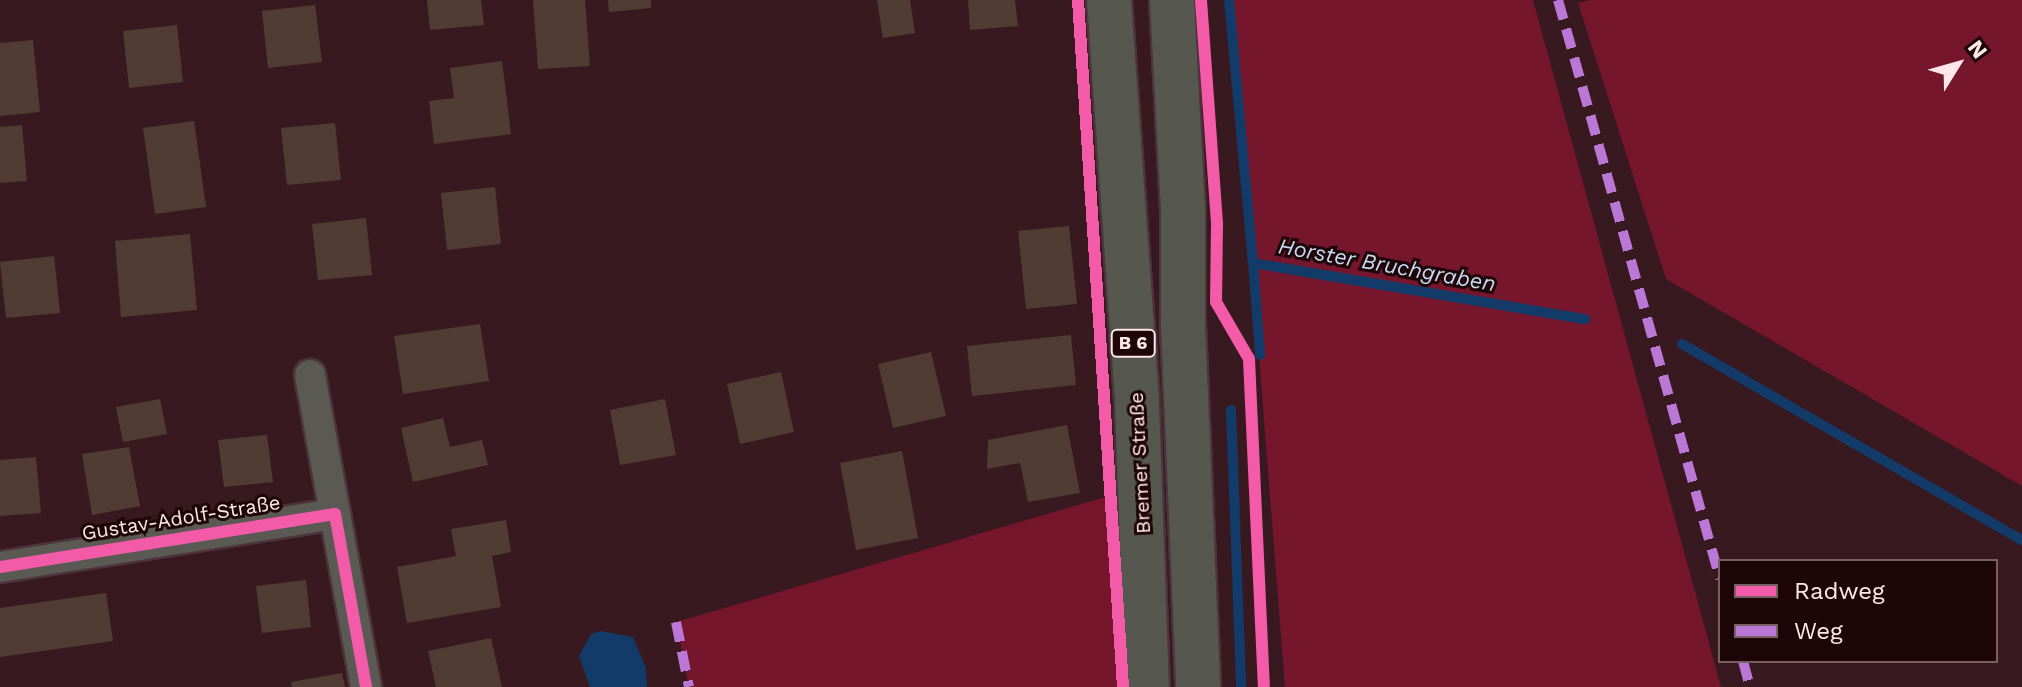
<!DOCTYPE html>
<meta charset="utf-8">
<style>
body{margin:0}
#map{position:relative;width:2022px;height:687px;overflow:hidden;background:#381920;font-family:"Work Sans",sans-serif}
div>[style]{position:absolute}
.green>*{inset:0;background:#76162d}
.water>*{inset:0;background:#133b6a}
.stream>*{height:10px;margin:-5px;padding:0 5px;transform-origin:5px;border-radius:5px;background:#133b6a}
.building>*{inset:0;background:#513c34}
.roads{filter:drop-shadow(2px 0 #4d343a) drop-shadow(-2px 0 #4d343a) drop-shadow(0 2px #4d343a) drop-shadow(0 -2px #4d343a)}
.street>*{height:30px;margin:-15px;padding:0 15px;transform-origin:15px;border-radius:15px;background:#5b5954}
.primary>*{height:44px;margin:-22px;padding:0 22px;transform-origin:22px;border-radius:22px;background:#56574f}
.quiet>*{height:10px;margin-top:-5px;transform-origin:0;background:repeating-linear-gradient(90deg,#ba77d6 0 20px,transparent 0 30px)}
.cycleway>*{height:12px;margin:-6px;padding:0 6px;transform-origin:6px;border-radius:6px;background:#f35aa7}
span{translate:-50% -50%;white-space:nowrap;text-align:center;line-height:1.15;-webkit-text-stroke:6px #1d0508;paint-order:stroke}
.shield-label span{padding:2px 6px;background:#1d0508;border:2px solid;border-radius:6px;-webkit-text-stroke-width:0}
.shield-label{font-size:18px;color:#ffe7e9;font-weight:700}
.street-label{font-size:20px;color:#ffe7e9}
.water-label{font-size:22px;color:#c5d9f1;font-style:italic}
.legend{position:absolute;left:1718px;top:559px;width:280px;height:104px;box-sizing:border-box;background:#1d0508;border:2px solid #775f62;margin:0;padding:10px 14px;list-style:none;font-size:24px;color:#ffe7e9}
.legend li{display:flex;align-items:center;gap:16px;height:40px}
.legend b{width:40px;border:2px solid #775f62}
.north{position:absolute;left:1918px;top:24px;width:80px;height:80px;-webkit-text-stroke:6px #1d0508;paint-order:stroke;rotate:53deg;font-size:22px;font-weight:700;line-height:32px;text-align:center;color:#ffe7e9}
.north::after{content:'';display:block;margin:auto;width:28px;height:36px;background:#ffe7e9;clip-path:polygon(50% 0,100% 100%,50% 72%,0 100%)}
</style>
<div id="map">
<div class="green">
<div style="clip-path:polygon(1231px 0,1533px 0,1721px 687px,1285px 687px)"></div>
<div style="clip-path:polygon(1590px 0,2022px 0,2022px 486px,1666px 279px,1578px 3px)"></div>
<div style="clip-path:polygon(1109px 496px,1123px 687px,689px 687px,676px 622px)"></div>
</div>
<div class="water">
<div style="clip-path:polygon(601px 631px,633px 637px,646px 668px,647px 687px,590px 687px,579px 656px,591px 634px)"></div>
</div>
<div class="stream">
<div style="left:1229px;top:0;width:264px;rotate:84.8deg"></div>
<div style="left:1253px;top:263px;width:337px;rotate:9.6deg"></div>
<div style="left:1253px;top:263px;width:92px;rotate:85.6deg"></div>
<div style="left:1682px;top:344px;width:392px;rotate:30deg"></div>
<div style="left:1231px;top:410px;width:277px;rotate:87.9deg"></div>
</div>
<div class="building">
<div style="clip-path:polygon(427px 0,481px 0,484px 25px,430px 30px)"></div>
<div style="clip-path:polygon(533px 0,585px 0,590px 66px,538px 69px)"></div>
<div style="clip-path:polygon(608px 0,651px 0,651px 8px,609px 12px)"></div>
<div style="clip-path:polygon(877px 0,910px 0,915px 33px,883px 38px)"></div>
<div style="clip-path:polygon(968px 0,1015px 0,1018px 26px,970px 30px)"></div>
<div style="clip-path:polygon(315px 5px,322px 62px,268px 68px,262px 11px)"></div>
<div style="clip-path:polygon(177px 25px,183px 82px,129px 88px,123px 31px)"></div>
<div style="clip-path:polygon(33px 40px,40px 112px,0 116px,0 43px)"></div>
<div style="clip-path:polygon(502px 61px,511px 134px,434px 144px,429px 101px,454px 98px,450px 68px)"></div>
<div style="clip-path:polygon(194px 121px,206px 207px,155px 214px,143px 128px)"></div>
<div style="clip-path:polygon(335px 123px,341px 180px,287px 185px,281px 128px)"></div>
<div style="clip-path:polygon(22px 125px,27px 181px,0 183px,0 127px)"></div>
<div style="clip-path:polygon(495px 187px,501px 244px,447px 250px,441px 193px)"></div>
<div style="clip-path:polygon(366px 218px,372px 275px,318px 280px,312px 224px)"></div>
<div style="clip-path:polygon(1069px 226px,1077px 304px,1026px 309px,1018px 231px)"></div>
<div style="clip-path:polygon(190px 234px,197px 310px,121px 317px,115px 241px)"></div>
<div style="clip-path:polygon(54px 256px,60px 313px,6px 318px,0 262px)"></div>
<div style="clip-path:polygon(480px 324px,489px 381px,403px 394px,394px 336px)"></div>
<div style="clip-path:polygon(1071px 335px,1076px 385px,972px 396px,967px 346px)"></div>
<div style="clip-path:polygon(931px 352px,946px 416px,893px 428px,878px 364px)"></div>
<div style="clip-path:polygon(781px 372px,794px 432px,740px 444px,727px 384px)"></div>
<div style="clip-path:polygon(160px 399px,167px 434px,123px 442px,116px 407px)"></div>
<div style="clip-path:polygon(665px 399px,676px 455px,620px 465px,610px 410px)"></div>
<div style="clip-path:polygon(443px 418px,450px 447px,482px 440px,488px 465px,413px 482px,401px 428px)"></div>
<div style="clip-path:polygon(1067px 425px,1080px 493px,1028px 502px,1020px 463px,987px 469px,988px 440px)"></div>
<div style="clip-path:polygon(267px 435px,273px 482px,224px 487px,218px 440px)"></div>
<div style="clip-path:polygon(129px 447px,140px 506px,92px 515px,82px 454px)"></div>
<div style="clip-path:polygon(902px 451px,918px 538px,856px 550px,840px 463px)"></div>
<div style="clip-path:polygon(36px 457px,41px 513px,0 516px,0 460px)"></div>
<div style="clip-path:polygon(506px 520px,511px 552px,492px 556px,501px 607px,407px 623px,397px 567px,456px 556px,451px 529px)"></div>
<div style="clip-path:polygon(306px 580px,311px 627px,262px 633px,256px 586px)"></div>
<div style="clip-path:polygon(106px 593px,113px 641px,0 657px,0 608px)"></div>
<div style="clip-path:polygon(491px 638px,502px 687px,436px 687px,428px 651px)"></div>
<div style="clip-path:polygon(342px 673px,345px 687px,292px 687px,291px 682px)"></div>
</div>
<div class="roads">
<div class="street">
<div style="left:310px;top:375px;width:141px;rotate:79.8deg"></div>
<div style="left:0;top:567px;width:339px;rotate:-9deg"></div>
<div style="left:335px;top:514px;width:176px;rotate:79.8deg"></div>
</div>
<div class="primary">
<div style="left:1109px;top:0;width:404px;rotate:86deg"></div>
<div style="left:1137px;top:403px;width:284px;rotate:88deg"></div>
<div style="left:1172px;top:0;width:209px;rotate:87deg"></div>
<div style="left:1183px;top:209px;width:115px;rotate:90deg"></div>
<div style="left:1183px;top:324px;width:363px;rotate:87.6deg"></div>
</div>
</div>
<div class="quiet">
<div style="left:1558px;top:0;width:601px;rotate:74.37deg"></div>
<div style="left:676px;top:622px;width:66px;rotate:78.7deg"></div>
<div style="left:1743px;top:661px;width:27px;rotate:75deg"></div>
</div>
<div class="cycleway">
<div style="left:1078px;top:0;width:688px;rotate:86.25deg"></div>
<div style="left:1201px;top:0;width:224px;rotate:85.9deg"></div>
<div style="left:1217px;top:223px;width:79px;rotate:90.7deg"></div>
<div style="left:1216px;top:302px;width:66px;rotate:59.9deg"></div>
<div style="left:1249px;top:359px;width:328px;rotate:87.4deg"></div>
<div style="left:0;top:567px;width:339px;rotate:-9deg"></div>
<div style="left:335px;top:514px;width:176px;rotate:79.8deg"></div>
</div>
<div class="shield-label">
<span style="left:1133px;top:343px">B 6</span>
</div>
<div class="street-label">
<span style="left:1140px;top:463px;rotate:-93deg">Bremer Straße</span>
<span style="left:181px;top:518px;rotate:-9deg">Gustav-Adolf-Straße</span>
</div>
<div class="water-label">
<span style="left:1387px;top:265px;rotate:10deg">Horster Bruchgraben</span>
</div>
<ul class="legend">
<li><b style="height:10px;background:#f35aa7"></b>Radweg</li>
<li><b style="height:10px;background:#ba77d6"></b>Weg</li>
</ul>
<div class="north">N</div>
</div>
